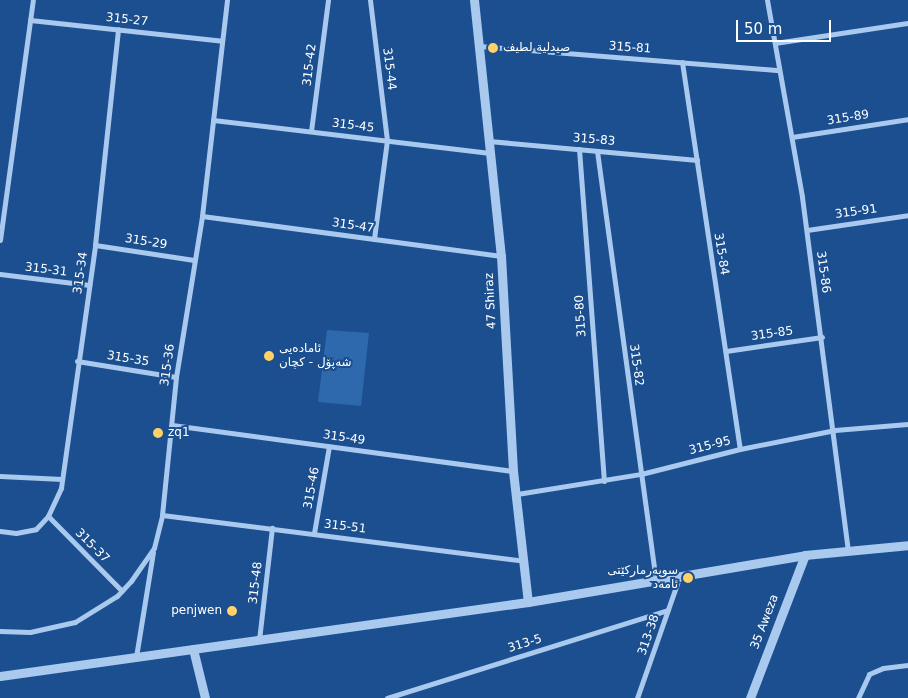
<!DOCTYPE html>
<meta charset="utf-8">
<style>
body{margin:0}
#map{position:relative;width:908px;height:698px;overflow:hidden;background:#1b4f8f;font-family:"DejaVu Sans",Vazirmatn,sans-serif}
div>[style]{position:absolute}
.green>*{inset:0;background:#2e69ad}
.minor>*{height:5px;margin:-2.5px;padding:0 2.5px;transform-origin:2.5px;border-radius:2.5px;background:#a9c9ee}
.tertiary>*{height:9px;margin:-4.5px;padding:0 4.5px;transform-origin:4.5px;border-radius:4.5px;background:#a9c9ee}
.dots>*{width:14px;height:14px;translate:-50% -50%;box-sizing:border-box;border:2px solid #1b4f8f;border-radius:50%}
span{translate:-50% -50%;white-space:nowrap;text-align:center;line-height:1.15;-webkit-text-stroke:4px #1b4f8f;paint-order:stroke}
.street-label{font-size:12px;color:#fff}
.poi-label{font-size:12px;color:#fff}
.left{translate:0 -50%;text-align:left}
.right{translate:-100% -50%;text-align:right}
.scale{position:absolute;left:736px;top:20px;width:95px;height:22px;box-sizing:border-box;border:2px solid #fff;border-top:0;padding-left:6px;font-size:15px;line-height:18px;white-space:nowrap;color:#fff;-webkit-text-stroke:4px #1b4f8f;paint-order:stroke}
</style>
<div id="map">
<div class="green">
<div style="clip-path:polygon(327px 330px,369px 333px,361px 406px,318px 402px)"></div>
</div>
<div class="minor">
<div style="left:370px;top:0;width:141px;rotate:83.1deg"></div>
<div style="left:387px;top:140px;width:100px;rotate:97.5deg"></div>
<div style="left:767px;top:0;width:200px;rotate:79.9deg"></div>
<div style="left:802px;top:197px;width:355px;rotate:82.6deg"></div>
<div style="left:30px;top:20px;width:193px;rotate:6.2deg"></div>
<div style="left:775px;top:43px;width:134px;rotate:-8.6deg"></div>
<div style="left:479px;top:46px;width:301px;rotate:4.6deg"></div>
<div style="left:682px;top:62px;width:391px;rotate:81.5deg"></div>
<div style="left:213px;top:120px;width:279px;rotate:6.8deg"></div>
<div style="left:311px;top:131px;width:132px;rotate:-82.6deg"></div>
<div style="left:792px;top:137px;width:117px;rotate:-8.8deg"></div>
<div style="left:489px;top:141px;width:209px;rotate:5.2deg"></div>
<div style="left:579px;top:149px;width:333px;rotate:85.7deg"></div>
<div style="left:597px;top:151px;width:434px;rotate:82.2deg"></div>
<div style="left:202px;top:216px;width:302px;rotate:7.6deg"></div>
<div style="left:807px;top:230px;width:102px;rotate:-8.4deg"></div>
<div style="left:0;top:240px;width:242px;rotate:-82.2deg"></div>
<div style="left:95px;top:245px;width:100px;rotate:8.6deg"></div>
<div style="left:0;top:274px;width:90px;rotate:7deg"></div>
<div style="left:726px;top:351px;width:97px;rotate:-8.3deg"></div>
<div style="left:77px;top:361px;width:100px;rotate:9.2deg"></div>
<div style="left:172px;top:425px;width:344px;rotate:7.7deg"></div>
<div style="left:0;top:476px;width:62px;rotate:2.8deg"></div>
<div style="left:517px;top:494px;width:126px;rotate:-9.2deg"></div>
<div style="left:641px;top:474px;width:102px;rotate:-14.2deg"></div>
<div style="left:740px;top:449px;width:97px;rotate:-11.3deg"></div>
<div style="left:835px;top:430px;width:73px;rotate:-4.7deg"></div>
<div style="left:162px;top:515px;width:366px;rotate:7.2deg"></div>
<div style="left:48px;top:516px;width:105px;rotate:45.4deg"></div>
<div style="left:0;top:531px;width:16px;rotate:7deg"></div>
<div style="left:16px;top:533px;width:20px;rotate:-11deg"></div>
<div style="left:36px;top:529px;width:18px;rotate:-47deg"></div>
<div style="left:48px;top:516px;width:31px;rotate:-65deg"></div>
<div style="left:61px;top:488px;width:245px;rotate:-82deg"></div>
<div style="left:95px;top:245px;width:217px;rotate:-83.9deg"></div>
<div style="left:314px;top:533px;width:88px;rotate:-80.2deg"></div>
<div style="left:0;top:631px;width:30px;rotate:2deg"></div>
<div style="left:30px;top:632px;width:46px;rotate:-12.5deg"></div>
<div style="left:75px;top:622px;width:49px;rotate:-31.8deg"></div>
<div style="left:117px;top:596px;width:21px;rotate:-47deg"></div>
<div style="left:131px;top:581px;width:40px;rotate:-55.1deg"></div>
<div style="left:154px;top:548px;width:34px;rotate:-76deg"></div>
<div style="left:162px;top:515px;width:139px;rotate:-84.2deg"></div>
<div style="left:176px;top:377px;width:163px;rotate:-80.8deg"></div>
<div style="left:202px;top:216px;width:217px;rotate:-83.4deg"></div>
<div style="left:259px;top:640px;width:113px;rotate:-83.4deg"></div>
<div style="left:136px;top:657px;width:106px;rotate:-80.8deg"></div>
<div style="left:387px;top:698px;width:294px;rotate:-17.4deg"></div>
<div style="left:637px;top:698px;width:127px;rotate:-70.7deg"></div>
<div style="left:858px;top:698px;width:26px;rotate:-65deg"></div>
<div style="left:869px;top:674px;width:15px;rotate:-23deg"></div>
<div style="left:883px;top:668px;width:25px;rotate:-7deg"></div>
</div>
<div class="tertiary">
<div style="left:474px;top:0;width:257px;rotate:84deg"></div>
<div style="left:501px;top:256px;width:215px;rotate:86.8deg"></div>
<div style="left:513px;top:471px;width:132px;rotate:83.5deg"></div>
<div style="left:193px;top:649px;width:50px;rotate:76.2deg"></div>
<div style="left:0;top:676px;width:533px;rotate:-7.98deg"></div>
<div style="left:528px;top:602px;width:281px;rotate:-9.6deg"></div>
<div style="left:805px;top:555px;width:103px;rotate:-5.5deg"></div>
<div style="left:750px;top:698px;width:153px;rotate:-69deg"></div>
</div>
<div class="dots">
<div style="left:493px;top:48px;background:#ffd166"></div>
<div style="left:269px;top:356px;background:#ffd166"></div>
<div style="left:158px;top:433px;background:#ffd166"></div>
<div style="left:688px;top:578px;background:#ffd166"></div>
<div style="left:232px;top:611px;background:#ffd166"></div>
</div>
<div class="street-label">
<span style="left:127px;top:20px;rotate:6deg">315-27</span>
<span style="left:630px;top:48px;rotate:4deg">315-81</span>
<span style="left:310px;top:65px;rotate:-83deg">315-42</span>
<span style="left:389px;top:69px;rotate:83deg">315-44</span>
<span style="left:848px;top:118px;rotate:-9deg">315-89</span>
<span style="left:353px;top:126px;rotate:7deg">315-45</span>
<span style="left:594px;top:140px;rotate:5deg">315-83</span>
<span style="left:856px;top:212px;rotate:-8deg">315-91</span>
<span style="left:353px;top:226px;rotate:8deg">315-47</span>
<span style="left:146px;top:242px;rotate:9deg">315-29</span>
<span style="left:721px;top:254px;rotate:81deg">315-84</span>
<span style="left:46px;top:270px;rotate:7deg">315-31</span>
<span style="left:823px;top:272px;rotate:82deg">315-86</span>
<span style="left:81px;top:273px;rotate:-82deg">315-34</span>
<span style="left:491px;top:301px;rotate:-93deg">47 Shiraz</span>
<span style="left:581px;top:316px;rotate:-94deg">315-80</span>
<span style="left:772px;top:334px;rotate:-8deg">315-85</span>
<span style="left:128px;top:359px;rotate:9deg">315-35</span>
<span style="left:168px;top:365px;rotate:-82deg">315-36</span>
<span style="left:636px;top:365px;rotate:82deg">315-82</span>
<span style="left:344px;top:438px;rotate:8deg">315-49</span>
<span style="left:710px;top:446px;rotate:-14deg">315-95</span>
<span style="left:312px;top:488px;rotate:-80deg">315-46</span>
<span style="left:345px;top:527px;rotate:7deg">315-51</span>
<span style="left:92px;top:546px;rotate:45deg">315-37</span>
<span style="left:256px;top:583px;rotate:-83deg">315-48</span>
<span style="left:765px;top:622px;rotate:-69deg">35 Aweza</span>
<span style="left:649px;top:635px;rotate:-71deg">313-38</span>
<span style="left:525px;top:644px;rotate:-17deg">313-5</span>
</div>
<div class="poi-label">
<span class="left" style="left:503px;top:48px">صیدلیة لطیف</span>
<span class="left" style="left:279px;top:356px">ئامادەیی<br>شەپۆل - کچان</span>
<span class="left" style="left:168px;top:433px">zq1</span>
<span class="right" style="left:678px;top:578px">سوپەرمارکێتی<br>ئامەد</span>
<span class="right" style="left:222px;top:611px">penjwen</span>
</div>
<div class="scale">50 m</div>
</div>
